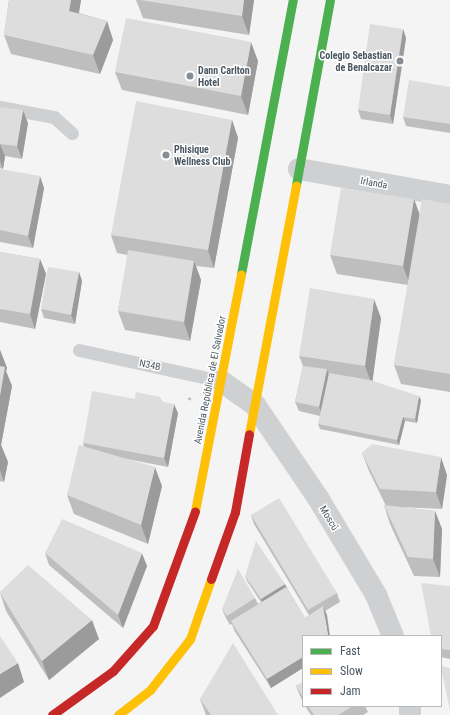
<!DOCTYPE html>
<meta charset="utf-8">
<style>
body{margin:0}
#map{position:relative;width:450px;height:715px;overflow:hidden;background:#f4f4f4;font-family:"Roboto Condensed",sans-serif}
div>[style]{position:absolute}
.path>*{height:2.5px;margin-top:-1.25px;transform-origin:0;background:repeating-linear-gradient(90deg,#bcc7c4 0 3px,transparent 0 5px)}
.lane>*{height:13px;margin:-6.5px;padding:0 6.5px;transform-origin:6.5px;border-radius:6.5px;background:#ced0d2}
.street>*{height:22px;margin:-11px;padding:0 11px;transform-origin:11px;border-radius:11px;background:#ced0d2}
.fast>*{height:9px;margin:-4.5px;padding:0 4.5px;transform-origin:4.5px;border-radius:4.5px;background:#4caf50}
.slow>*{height:9px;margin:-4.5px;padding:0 4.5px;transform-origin:4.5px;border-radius:4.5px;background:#ffc107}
.jam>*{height:9px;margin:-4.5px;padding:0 4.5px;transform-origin:4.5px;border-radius:4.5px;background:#c62828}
.wall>*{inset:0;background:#bebebf}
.shaded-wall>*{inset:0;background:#9b9b9b}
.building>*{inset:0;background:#ddddde}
.dots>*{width:11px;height:11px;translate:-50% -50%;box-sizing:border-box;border:2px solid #fff;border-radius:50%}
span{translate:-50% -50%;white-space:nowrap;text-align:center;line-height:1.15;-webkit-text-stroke:3px #fff;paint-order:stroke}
.poi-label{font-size:10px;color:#4a5661;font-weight:700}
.right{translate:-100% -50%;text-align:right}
.left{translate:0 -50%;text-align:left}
.street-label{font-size:10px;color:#4a5661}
.legend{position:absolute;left:302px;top:635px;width:140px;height:72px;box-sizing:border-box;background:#fff;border:1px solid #b7bbc0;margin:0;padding:5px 7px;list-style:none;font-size:12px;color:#4a5661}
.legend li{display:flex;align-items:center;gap:8px;height:20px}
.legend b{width:20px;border:1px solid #b7bbc0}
</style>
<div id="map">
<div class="path">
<div style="left:189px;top:400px;width:3px;rotate:-72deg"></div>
</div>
<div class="lane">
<div style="left:0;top:107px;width:55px;rotate:10.5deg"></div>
<div style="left:54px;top:117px;width:24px;rotate:42deg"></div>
<div style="left:79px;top:350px;width:145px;rotate:12.3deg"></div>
</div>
<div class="street">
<div style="left:299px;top:169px;width:153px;rotate:10.1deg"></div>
<div style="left:221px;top:381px;width:42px;rotate:35.2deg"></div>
<div style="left:255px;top:405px;width:112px;rotate:55.9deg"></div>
<div style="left:318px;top:498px;width:113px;rotate:59.1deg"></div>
<div style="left:376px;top:595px;width:44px;rotate:67.5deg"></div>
<div style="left:410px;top:706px;width:9px;rotate:90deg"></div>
</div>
<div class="fast">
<div style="left:296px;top:185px;width:188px;rotate:-79.6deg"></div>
<div style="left:241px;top:274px;width:279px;rotate:-79.3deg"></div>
</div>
<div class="slow">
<div style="left:249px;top:434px;width:253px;rotate:-79.3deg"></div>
<div style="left:195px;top:511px;width:241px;rotate:-79deg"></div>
<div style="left:118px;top:715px;width:41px;rotate:-38deg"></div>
<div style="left:150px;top:690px;width:65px;rotate:-51.9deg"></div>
<div style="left:190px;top:639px;width:64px;rotate:-70.7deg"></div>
</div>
<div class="jam">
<div style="left:211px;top:579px;width:71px;rotate:-70.3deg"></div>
<div style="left:235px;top:512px;width:79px;rotate:-79.8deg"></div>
<div style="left:52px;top:715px;width:75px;rotate:-35.8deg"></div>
<div style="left:113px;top:671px;width:60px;rotate:-48.4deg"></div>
<div style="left:153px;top:626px;width:122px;rotate:-69.9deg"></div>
</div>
<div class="wall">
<div style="clip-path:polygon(9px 0,81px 0,79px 13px,107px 21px,113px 40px,100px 74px,11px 54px,4px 35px)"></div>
<div style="clip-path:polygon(136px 0,254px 0,249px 35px,143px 18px)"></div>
<div style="clip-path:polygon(403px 29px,406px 38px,393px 124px,361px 119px,358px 110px)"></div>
<div style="clip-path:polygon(258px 61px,248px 115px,122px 90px,115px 72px)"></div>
<div style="clip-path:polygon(450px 87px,450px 133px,406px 126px,403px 117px)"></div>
<div style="clip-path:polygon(0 107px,28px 123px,22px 159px,5px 156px,3px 169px,0 168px)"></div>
<div style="clip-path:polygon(232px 120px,238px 138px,214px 268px,196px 266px,201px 280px,190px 341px,125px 330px,118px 311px,128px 255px,117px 253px,111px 235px)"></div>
<div style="clip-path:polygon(0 169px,44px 188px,33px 248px,0 242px)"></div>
<div style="clip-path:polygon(414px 199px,419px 215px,450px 204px,450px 392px,401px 384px,394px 365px,408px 285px,337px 274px,330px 255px)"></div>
<div style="clip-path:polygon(0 252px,40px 259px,46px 274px,35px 329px,0 322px)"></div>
<div style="clip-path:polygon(79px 272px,82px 281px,75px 324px,44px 318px,41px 309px)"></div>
<div style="clip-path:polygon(381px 318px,372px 381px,421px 400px,417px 423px,405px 421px,399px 445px,320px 429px,318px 424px,320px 416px,299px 411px,295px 402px,303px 366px,299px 356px)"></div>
<div style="clip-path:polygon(0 350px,7px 368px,6px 371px,12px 386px,1px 445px,8px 462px,4px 482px,0 481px)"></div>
<div style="clip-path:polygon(135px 399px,163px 402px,178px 413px,168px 467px,127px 459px,162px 486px,148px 544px,74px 514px,67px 495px,84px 447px,83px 443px)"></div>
<div style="clip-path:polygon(362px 453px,447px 475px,442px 509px,400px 507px,435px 511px,442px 529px,440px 577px,414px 576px,390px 524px,384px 505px,386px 506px,369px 471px)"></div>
<div style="clip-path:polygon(251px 515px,337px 593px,340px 602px,325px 611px,327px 615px,303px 636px,303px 668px,271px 688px,234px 630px,232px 624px,230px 625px,226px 618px,222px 609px,255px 598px,258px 604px,261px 602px,247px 581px,245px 576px,287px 588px,305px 618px,309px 615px,254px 524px)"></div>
<div style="clip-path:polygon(45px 553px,147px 566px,123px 628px,49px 565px)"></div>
<div style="clip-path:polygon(450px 586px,450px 659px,441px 657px,441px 636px)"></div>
<div style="clip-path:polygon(0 593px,99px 639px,49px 680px,6px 611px)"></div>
<div style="clip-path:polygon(303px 682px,303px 702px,301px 698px,296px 686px)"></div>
<div style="clip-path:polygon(200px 699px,278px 715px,206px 715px)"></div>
<div style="clip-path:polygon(305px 706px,365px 706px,368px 712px,363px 715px,311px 715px)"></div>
</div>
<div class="shaded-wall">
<div style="clip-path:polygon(71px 0,81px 0,76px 29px,69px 11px)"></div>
<div style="clip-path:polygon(244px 0,254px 0,249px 35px,242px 16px)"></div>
<div style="clip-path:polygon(107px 21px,113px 40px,100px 74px,93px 55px)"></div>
<div style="clip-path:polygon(403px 29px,406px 38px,393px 124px,390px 115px)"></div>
<div style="clip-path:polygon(251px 42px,258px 61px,248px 115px,241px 96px)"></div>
<div style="clip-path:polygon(23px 110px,28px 123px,22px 159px,17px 146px)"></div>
<div style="clip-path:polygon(232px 120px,238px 138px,214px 268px,208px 250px)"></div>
<div style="clip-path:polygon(0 144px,5px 156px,3px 169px,0 161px)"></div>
<div style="clip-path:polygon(40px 176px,44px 188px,33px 248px,28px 236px)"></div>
<div style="clip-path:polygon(414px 199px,421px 218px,410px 285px,403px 266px)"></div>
<div style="clip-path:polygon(40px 259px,46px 274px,35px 329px,30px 314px)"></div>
<div style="clip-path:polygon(194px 261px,201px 280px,190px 341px,184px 322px)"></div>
<div style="clip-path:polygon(79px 272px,82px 281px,75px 324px,71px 315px)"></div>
<div style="clip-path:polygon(374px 299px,381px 318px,372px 385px,365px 366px)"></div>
<div style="clip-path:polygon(0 350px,7px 368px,6px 371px,12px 386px,1px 445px,8px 462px,4px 482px,0 470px)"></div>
<div style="clip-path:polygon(327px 369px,330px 378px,323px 416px,319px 407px)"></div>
<div style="clip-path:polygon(419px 396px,421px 400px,417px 423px,415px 419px)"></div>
<div style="clip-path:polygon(174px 404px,178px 413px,168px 467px,164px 458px)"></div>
<div style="clip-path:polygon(403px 417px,405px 421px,399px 445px,397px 440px)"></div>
<div style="clip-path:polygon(441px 457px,447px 475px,442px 509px,436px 492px)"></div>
<div style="clip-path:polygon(155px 467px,162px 486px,148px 544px,141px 525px)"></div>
<div style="clip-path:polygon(435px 511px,442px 529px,440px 577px,433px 559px)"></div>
<div style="clip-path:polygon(142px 553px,147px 566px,123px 628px,118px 615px)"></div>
<div style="clip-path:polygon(285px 584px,287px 588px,263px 604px,261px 599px)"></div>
<div style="clip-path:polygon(323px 606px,327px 615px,330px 636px,328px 636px)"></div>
<div style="clip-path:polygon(92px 620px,99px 639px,49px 680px,42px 661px)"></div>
<div style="clip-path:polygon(303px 657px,303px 668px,271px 688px,267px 679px)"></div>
<div style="clip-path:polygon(18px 663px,24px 682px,0 698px,0 674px)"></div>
</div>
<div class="building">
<div style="clip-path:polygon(9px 0,71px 0,69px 11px,107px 21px,93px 55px,4px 35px)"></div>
<div style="clip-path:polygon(140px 0,244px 0,242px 16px)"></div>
<div style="clip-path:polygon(126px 18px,251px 42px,241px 96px,115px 72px)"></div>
<div style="clip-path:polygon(370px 24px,403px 29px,390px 115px,358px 110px)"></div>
<div style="clip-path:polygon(409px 80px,450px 87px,450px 124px,403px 117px)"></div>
<div style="clip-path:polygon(136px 101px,232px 120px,208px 250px,111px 235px)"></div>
<div style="clip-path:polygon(0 107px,23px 110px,17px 146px,0 144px,0 146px)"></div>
<div style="clip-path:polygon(0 169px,40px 176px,28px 236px,0 230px)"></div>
<div style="clip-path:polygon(341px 188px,414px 199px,403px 266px,330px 255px)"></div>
<div style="clip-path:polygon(422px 199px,450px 204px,450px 374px,394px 365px)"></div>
<div style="clip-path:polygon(128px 250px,194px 261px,184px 322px,118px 311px)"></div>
<div style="clip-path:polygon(0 252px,40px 259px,30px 314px,0 309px)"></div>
<div style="clip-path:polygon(48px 267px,79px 272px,71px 315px,41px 309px)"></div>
<div style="clip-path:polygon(310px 288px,374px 299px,365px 366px,299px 356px)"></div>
<div style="clip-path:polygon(0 366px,5px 367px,0 396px)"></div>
<div style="clip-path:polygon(303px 366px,327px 369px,319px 407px,295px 402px)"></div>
<div style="clip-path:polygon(329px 373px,370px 380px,419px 396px,415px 419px,403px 417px,397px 440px,318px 424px)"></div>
<div style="clip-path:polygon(92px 391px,135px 399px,136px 392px,160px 397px,163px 402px,174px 404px,164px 458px,83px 443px)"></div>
<div style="clip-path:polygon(372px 444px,441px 457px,436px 492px,380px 489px,362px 453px)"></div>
<div style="clip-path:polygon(79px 445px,155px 467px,141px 525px,67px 495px)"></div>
<div style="clip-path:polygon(279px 498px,337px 593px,308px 610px,251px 515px)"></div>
<div style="clip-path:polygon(384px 505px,435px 511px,433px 559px,408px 557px)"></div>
<div style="clip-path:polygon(62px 519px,142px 553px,118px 615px,45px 553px)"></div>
<div style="clip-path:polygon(256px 541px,285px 584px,261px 599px,245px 576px)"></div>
<div style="clip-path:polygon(28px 565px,92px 620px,42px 661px,0 593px,0 592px)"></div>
<div style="clip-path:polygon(238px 569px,255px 598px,227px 616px,222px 609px)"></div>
<div style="clip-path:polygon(421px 583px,450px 586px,450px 650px,441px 649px,441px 636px,431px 636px)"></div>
<div style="clip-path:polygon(286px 587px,305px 618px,323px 606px,328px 636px,303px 636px,303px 657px,267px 679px,231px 621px)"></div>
<div style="clip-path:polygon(0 636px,18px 663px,0 674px)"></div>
<div style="clip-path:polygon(233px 643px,278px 715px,211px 715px,200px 699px)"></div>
<div style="clip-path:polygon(441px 666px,450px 668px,450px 710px,441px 668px)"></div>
<div style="clip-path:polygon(303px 682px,303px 697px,296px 686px)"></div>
<div style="clip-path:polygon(308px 706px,353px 706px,338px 715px,314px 715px)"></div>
</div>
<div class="dots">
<div style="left:400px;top:61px;background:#868d94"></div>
<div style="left:190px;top:76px;background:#868d94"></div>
<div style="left:166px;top:155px;background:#868d94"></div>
</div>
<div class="poi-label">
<span class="right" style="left:392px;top:61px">Colegio Sebastian<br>de Benalcazar</span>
<span class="left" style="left:198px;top:76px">Dann Carlton<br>Hotel</span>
<span class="left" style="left:174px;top:155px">Phisique<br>Wellness Club</span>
</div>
<div class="street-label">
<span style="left:374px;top:183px;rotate:10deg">Irlanda</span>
<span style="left:150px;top:365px;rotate:12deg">N34B</span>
<span style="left:210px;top:380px;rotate:-79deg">Avenida República de El Salvador</span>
<span style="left:329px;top:518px;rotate:59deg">Moscú</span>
</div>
<ul class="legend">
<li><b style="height:5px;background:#4caf50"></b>Fast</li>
<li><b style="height:5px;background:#ffc107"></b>Slow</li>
<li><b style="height:5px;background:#c62828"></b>Jam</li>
</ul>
</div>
